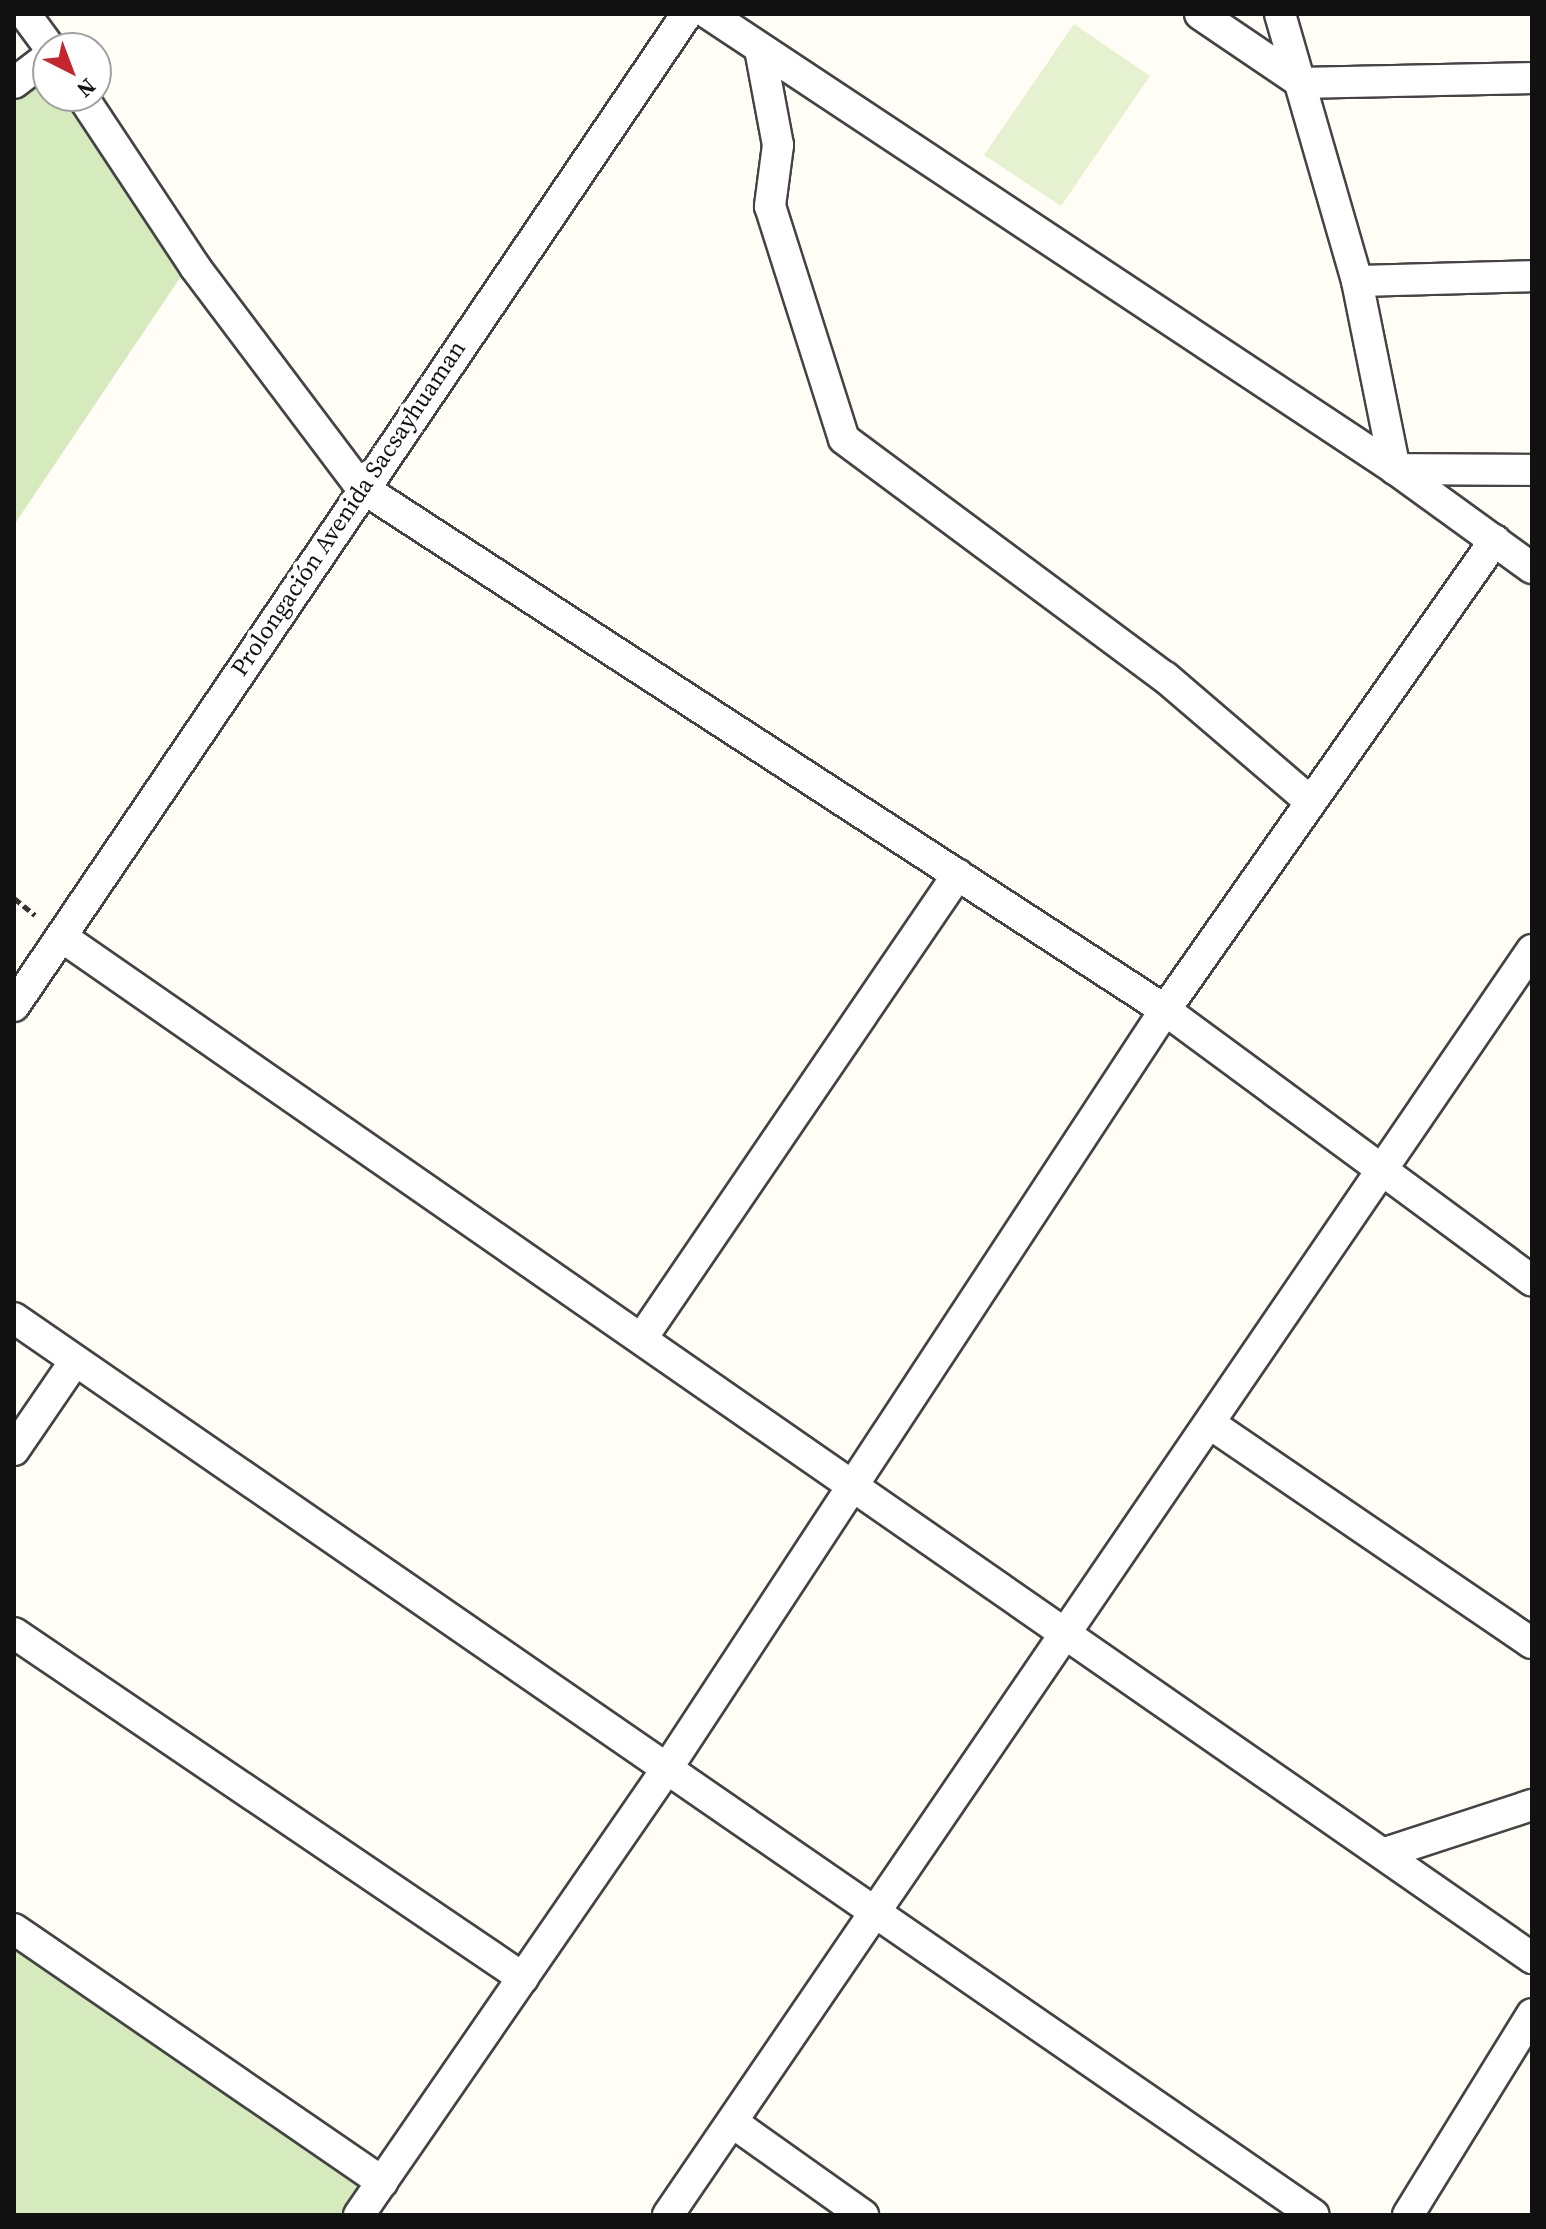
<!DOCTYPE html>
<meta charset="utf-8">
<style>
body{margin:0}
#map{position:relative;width:1546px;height:2229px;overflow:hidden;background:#fffdf5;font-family:"Source Serif 4",serif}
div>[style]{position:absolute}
.green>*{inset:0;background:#d5ebbd}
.pitch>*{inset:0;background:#e6f2cf}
.path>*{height:5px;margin-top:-2.5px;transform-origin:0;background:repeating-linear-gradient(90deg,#333 0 8px,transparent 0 12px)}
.roads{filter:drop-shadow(2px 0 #444) drop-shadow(-2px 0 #444) drop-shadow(0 2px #444) drop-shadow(0 -2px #444)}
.minor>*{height:30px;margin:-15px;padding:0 15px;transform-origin:15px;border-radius:15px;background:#fff}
span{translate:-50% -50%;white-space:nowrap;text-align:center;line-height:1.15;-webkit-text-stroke:8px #fff;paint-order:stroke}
.street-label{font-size:24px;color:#111}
.frame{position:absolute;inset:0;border:16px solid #111;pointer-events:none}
.north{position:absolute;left:32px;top:32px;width:80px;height:80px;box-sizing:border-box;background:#fff;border:2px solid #a0a0a0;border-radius:50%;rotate:138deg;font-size:22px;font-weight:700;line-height:32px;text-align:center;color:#111}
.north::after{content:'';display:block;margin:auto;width:28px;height:36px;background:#c4262e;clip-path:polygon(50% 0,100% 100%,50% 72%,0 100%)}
</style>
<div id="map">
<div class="green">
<div style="clip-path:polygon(48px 69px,48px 96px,90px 96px,200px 248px,14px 525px,14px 94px)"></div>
<div style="clip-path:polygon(14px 1929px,382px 2182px,359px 2215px,14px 2215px)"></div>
</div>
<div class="pitch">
<div style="clip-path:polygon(1074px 24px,1150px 76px,1061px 206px,984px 155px)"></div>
</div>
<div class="path">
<div style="left:14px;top:898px;width:27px;rotate:39deg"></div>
</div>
<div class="roads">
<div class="minor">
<div style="left:25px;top:14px;width:42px;rotate:53.7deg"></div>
<div style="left:709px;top:14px;width:823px;rotate:33.55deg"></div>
<div style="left:1395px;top:469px;width:169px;rotate:35.9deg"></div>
<div style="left:1200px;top:14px;width:123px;rotate:34.1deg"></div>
<div style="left:1302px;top:83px;width:230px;rotate:-1.2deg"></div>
<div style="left:1280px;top:14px;width:278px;rotate:73.9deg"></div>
<div style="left:1357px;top:281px;width:192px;rotate:78.6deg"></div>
<div style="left:1395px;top:469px;width:137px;rotate:0.4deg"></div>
<div style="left:760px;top:49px;width:98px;rotate:79.4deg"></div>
<div style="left:778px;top:145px;width:62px;rotate:97.5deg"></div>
<div style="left:770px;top:206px;width:244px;rotate:72.4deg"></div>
<div style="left:844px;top:439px;width:400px;rotate:36.6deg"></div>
<div style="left:1165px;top:677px;width:192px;rotate:40.6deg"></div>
<div style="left:14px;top:83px;width:43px;rotate:-37.4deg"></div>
<div style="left:82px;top:96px;width:205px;rotate:56.5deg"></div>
<div style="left:195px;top:267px;width:276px;rotate:53deg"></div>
<div style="left:361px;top:487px;width:959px;rotate:33.04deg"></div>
<div style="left:1165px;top:1010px;width:456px;rotate:36.4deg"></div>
<div style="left:1357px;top:281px;width:175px;rotate:-1.6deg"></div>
<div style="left:62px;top:937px;width:1790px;rotate:34.78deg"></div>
<div style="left:14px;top:1006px;width:1199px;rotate:-55.85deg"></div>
<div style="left:14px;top:1318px;width:1579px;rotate:34.61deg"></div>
<div style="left:642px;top:1338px;width:561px;rotate:-55.74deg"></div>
<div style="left:1212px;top:1425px;width:387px;rotate:34.3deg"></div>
<div style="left:14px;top:1450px;width:108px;rotate:-55.6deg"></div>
<div style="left:14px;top:1633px;width:615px;rotate:34.13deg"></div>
<div style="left:1385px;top:1853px;width:155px;rotate:-18.1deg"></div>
<div style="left:14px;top:1929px;width:447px;rotate:34.5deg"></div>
<div style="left:732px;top:2122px;width:161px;rotate:35.4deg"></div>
<div style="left:359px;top:2215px;width:541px;rotate:-55.4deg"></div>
<div style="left:666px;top:1770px;width:909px;rotate:-56.71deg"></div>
<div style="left:1165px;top:1010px;width:574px;rotate:-54.93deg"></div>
<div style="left:668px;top:2215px;width:1532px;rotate:-55.67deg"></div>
<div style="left:1408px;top:2215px;width:236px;rotate:-58.3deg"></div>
</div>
</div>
<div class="street-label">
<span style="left:348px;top:508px;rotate:-56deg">Prolongación Avenida Sacsayhuaman</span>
</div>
<div class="frame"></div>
<div class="north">N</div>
</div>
